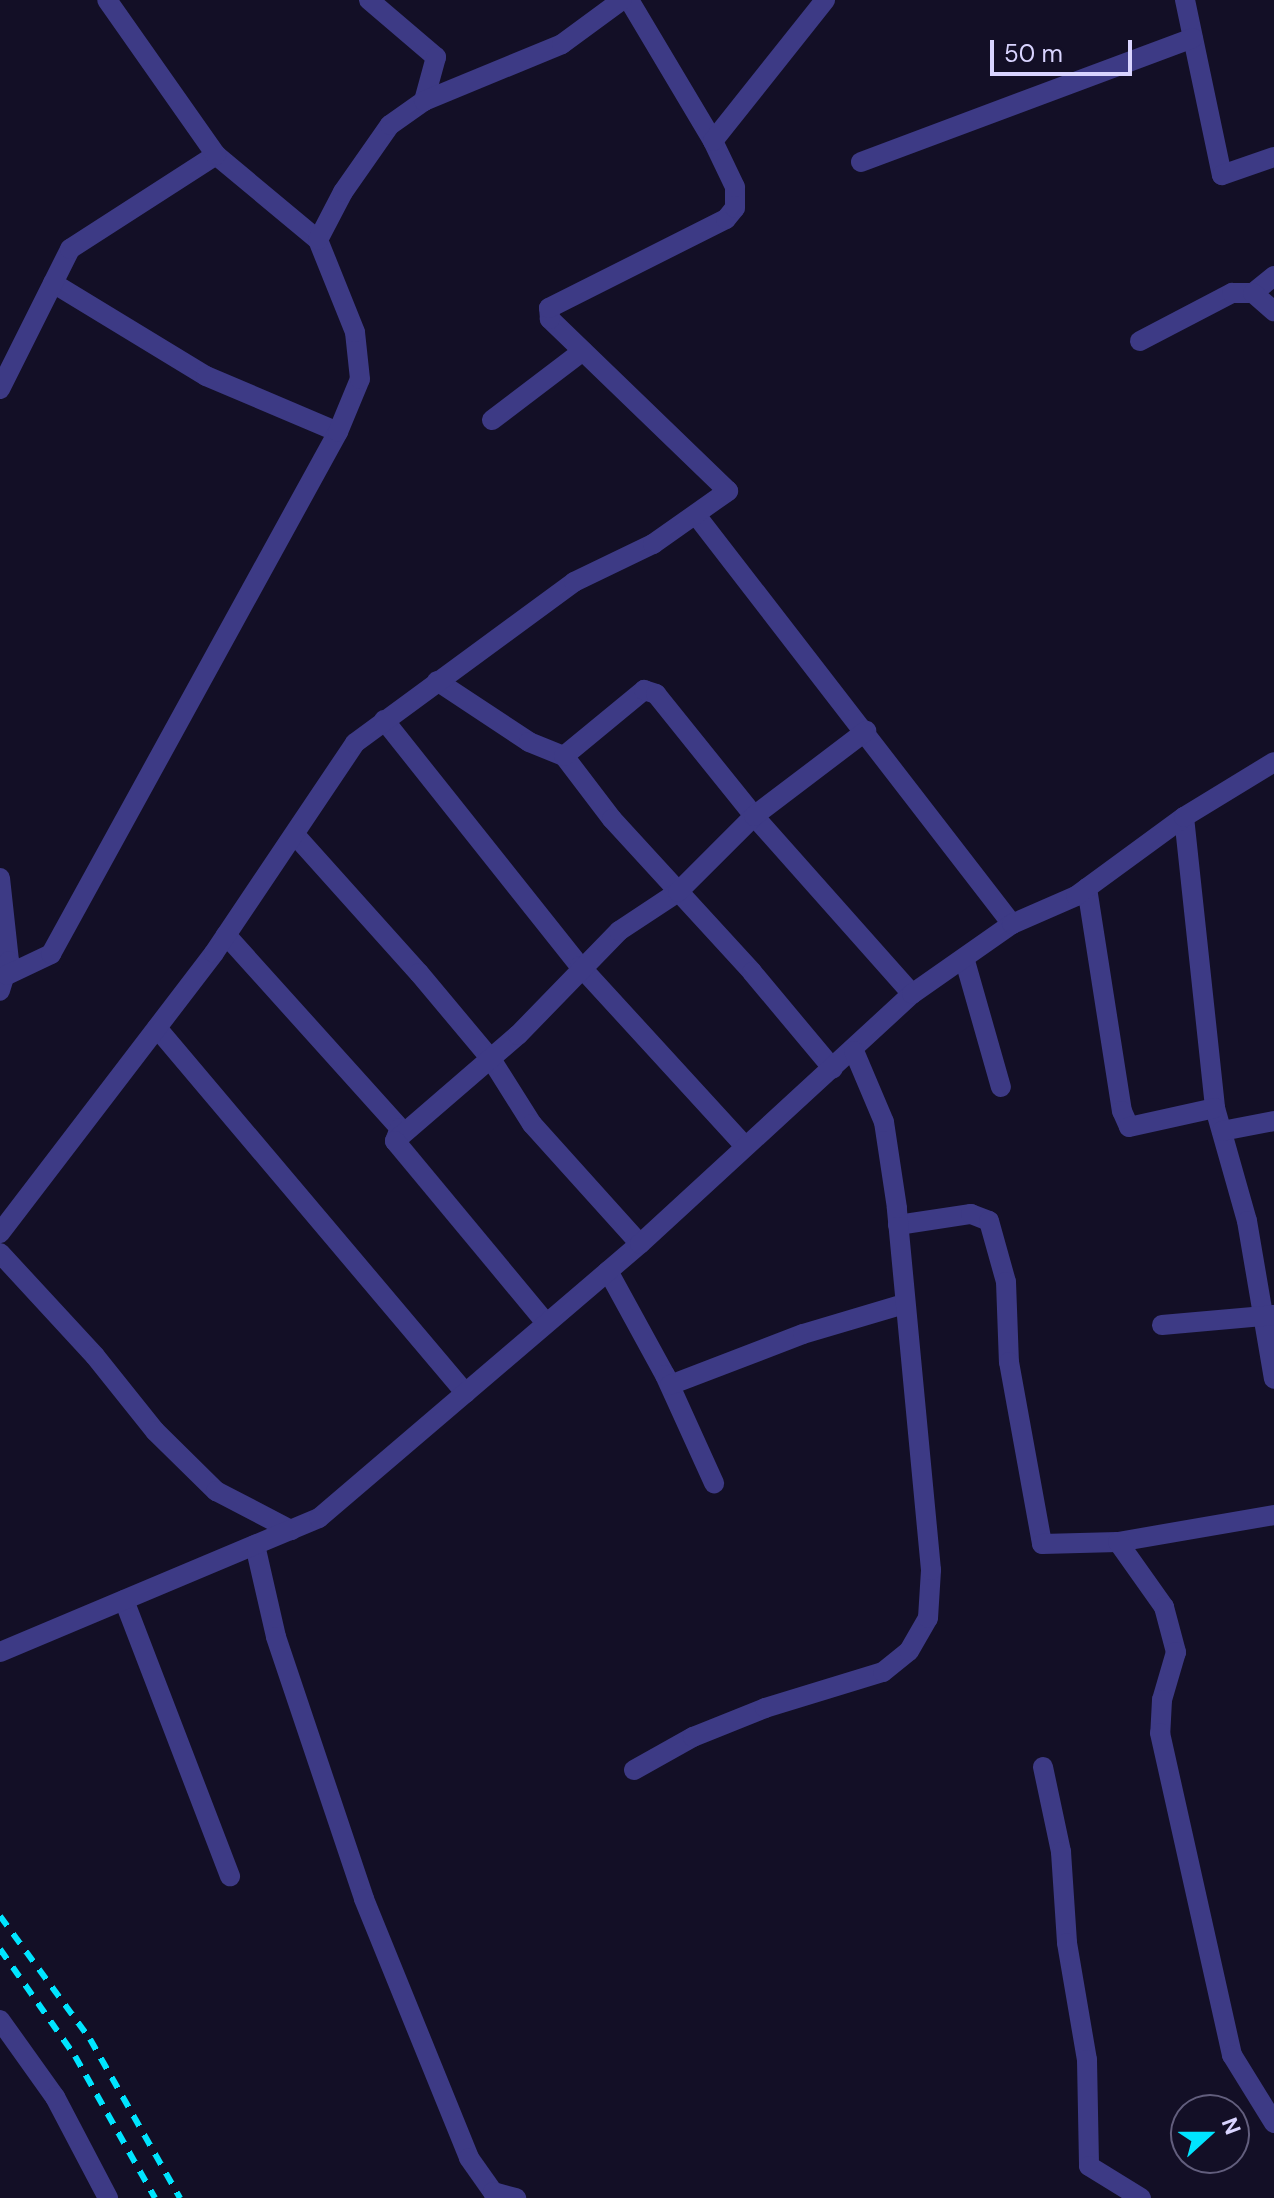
<!DOCTYPE html>
<style>
body{margin:0}
#map{position:relative;width:1274px;height:2198px;overflow:hidden;background:#130f26;font-family:"DM Sans",sans-serif}
div>[style]{position:absolute}
.minor>*{height:20px;margin:-10px;padding:0 10px;transform-origin:10px;border-radius:10px;background:#3d3a85}
.rail>*{height:6px;margin-top:-3px;transform-origin:0;background:repeating-linear-gradient(90deg,#00e5ff 0 12px,transparent 0 22px)}
span{translate:-50% -50%;white-space:nowrap;text-align:center;line-height:1.15;-webkit-text-stroke:8px #130f26;paint-order:stroke}
.north{position:absolute;left:1170px;top:2094px;width:80px;height:80px;box-sizing:border-box;background:#130f26;border:2px solid #625e7d;border-radius:50%;rotate:69deg;font-size:22px;font-weight:700;line-height:32px;text-align:center;color:#d9d4ff}
.north::after{content:'';display:block;margin:auto;width:28px;height:36px;background:#00e5ff;clip-path:polygon(50% 0,100% 100%,50% 72%,0 100%)}
.scale{position:absolute;left:990px;top:40px;width:142px;height:36px;box-sizing:border-box;border:4px solid #d9d4ff;border-top:0;padding-left:10px;font-size:24px;line-height:28px;white-space:nowrap;color:#d9d4ff;-webkit-text-stroke:6px #130f26;paint-order:stroke}
</style>
<div id="map">
<div class="minor">
<div style="left:369px;top:0;width:88px;rotate:40.4deg"></div>
<div style="left:436px;top:57px;width:46px;rotate:105.3deg"></div>
<div style="left:629px;top:0;width:164px;rotate:59.2deg"></div>
<div style="left:1185px;top:0;width:179px;rotate:78.1deg"></div>
<div style="left:1222px;top:175px;width:55px;rotate:-19.1deg"></div>
<div style="left:216px;top:155px;width:133px;rotate:39.8deg"></div>
<div style="left:861px;top:162px;width:354px;rotate:-20.5deg"></div>
<div style="left:53px;top:283px;width:179px;rotate:31.3deg"></div>
<div style="left:206px;top:376px;width:143px;rotate:23deg"></div>
<div style="left:1253px;top:293px;width:27px;rotate:-39deg"></div>
<div style="left:1140px;top:341px;width:104px;rotate:-27.6deg"></div>
<div style="left:1232px;top:293px;width:21px"></div>
<div style="left:1253px;top:293px;width:28px;rotate:41deg"></div>
<div style="left:0;top:389px;width:157px;rotate:-63.4deg"></div>
<div style="left:70px;top:249px;width:174px;rotate:-32.8deg"></div>
<div style="left:216px;top:155px;width:189px;rotate:-125.1deg"></div>
<div style="left:492px;top:420px;width:114px;rotate:-37.2deg"></div>
<div style="left:696px;top:515px;width:517px;rotate:52.31deg"></div>
<div style="left:437px;top:681px;width:110px;rotate:33.5deg"></div>
<div style="left:529px;top:742px;width:38px;rotate:22deg"></div>
<div style="left:564px;top:756px;width:79px;rotate:52.7deg"></div>
<div style="left:612px;top:819px;width:207px;rotate:47.5deg"></div>
<div style="left:752px;top:972px;width:126px;rotate:50.1deg"></div>
<div style="left:384px;top:720px;width:315px;rotate:51.5deg"></div>
<div style="left:580px;top:966px;width:243px;rotate:47.5deg"></div>
<div style="left:564px;top:756px;width:104px;rotate:-39.5deg"></div>
<div style="left:644px;top:690px;width:13px;rotate:18deg"></div>
<div style="left:656px;top:694px;width:156px;rotate:51.2deg"></div>
<div style="left:754px;top:816px;width:238px;rotate:48.4deg"></div>
<div style="left:1184px;top:817px;width:293px;rotate:83.9deg"></div>
<div style="left:1215px;top:1108px;width:117px;rotate:74.2deg"></div>
<div style="left:1247px;top:1221px;width:160px;rotate:80.3deg"></div>
<div style="left:296px;top:836px;width:184px;rotate:48.1deg"></div>
<div style="left:419px;top:973px;width:112px;rotate:50.1deg"></div>
<div style="left:491px;top:1059px;width:77px;rotate:57.8deg"></div>
<div style="left:532px;top:1124px;width:161px;rotate:48deg"></div>
<div style="left:0;top:878px;width:83px;rotate:83.8deg"></div>
<div style="left:9px;top:961px;width:31px;rotate:107deg"></div>
<div style="left:1087px;top:888px;width:226px;rotate:81.1deg"></div>
<div style="left:1122px;top:1111px;width:17px;rotate:66deg"></div>
<div style="left:1129px;top:1127px;width:88px;rotate:-12.5deg"></div>
<div style="left:226px;top:935px;width:260px;rotate:48deg"></div>
<div style="left:400px;top:1128px;width:14px;rotate:111deg"></div>
<div style="left:965px;top:961px;width:131px;rotate:74.1deg"></div>
<div style="left:7px;top:975px;width:49px;rotate:-25.5deg"></div>
<div style="left:51px;top:954px;width:596px;rotate:-61.2deg"></div>
<div style="left:338px;top:432px;width:57px;rotate:-67.5deg"></div>
<div style="left:360px;top:379px;width:47px;rotate:-96.1deg"></div>
<div style="left:355px;top:332px;width:99px;rotate:-111.9deg"></div>
<div style="left:318px;top:240px;width:54px;rotate:-62.5deg"></div>
<div style="left:343px;top:192px;width:82px;rotate:-55deg"></div>
<div style="left:390px;top:125px;width:42px;rotate:-35.2deg"></div>
<div style="left:424px;top:101px;width:149px;rotate:-22.4deg"></div>
<div style="left:562px;top:44px;width:74px;rotate:-36.3deg"></div>
<div style="left:157px;top:1028px;width:478px;rotate:49.8deg"></div>
<div style="left:1222px;top:1131px;width:53px;rotate:-10.9deg"></div>
<div style="left:395px;top:1141px;width:162px;rotate:-40.8deg"></div>
<div style="left:518px;top:1035px;width:145px;rotate:-45.8deg"></div>
<div style="left:619px;top:931px;width:71px;rotate:-33.5deg"></div>
<div style="left:678px;top:892px;width:107px;rotate:-45deg"></div>
<div style="left:754px;top:816px;width:141px;rotate:-37.2deg"></div>
<div style="left:395px;top:1141px;width:236px;rotate:50.3deg"></div>
<div style="left:898px;top:1225px;width:74px;rotate:-8.6deg"></div>
<div style="left:971px;top:1214px;width:19px;rotate:21deg"></div>
<div style="left:989px;top:1221px;width:63px;rotate:74.4deg"></div>
<div style="left:1006px;top:1282px;width:80px;rotate:87.9deg"></div>
<div style="left:1009px;top:1362px;width:185px;rotate:79.7deg"></div>
<div style="left:1042px;top:1544px;width:76px;rotate:-1.5deg"></div>
<div style="left:1118px;top:1542px;width:158px;rotate:-9.8deg"></div>
<div style="left:0;top:1233px;width:352px;rotate:-52.6deg"></div>
<div style="left:214px;top:953px;width:253px;rotate:-56.1deg"></div>
<div style="left:355px;top:743px;width:272px;rotate:-36.3deg"></div>
<div style="left:574px;top:582px;width:88px;rotate:-25.7deg"></div>
<div style="left:653px;top:544px;width:92px;rotate:-35.2deg"></div>
<div style="left:728px;top:491px;width:248px;rotate:-136deg"></div>
<div style="left:550px;top:319px;width:11px;rotate:-95deg"></div>
<div style="left:549px;top:308px;width:198px;rotate:-26.7deg"></div>
<div style="left:726px;top:219px;width:14px;rotate:-51deg"></div>
<div style="left:735px;top:208px;width:21px;rotate:-90deg"></div>
<div style="left:735px;top:187px;width:51px;rotate:-115.6deg"></div>
<div style="left:713px;top:141px;width:180px;rotate:-51.5deg"></div>
<div style="left:0;top:1253px;width:140px;rotate:47.3deg"></div>
<div style="left:95px;top:1356px;width:96px;rotate:51.3deg"></div>
<div style="left:155px;top:1431px;width:86px;rotate:44.5deg"></div>
<div style="left:216px;top:1491px;width:85px;rotate:27.5deg"></div>
<div style="left:608px;top:1271px;width:119px;rotate:61.3deg"></div>
<div style="left:665px;top:1375px;width:119px;rotate:65.6deg"></div>
<div style="left:1162px;top:1325px;width:112px;rotate:-5.1deg"></div>
<div style="left:670px;top:1385px;width:142px;rotate:-21deg"></div>
<div style="left:803px;top:1334px;width:105px;rotate:-16.5deg"></div>
<div style="left:1118px;top:1542px;width:80px;rotate:54.7deg"></div>
<div style="left:1164px;top:1607px;width:47px;rotate:75.1deg"></div>
<div style="left:1176px;top:1652px;width:50px;rotate:106.3deg"></div>
<div style="left:1162px;top:1700px;width:33px;rotate:93deg"></div>
<div style="left:1160px;top:1733px;width:330px;rotate:77.4deg"></div>
<div style="left:1232px;top:2055px;width:80px;rotate:58.3deg"></div>
<div style="left:255px;top:1545px;width:94px;rotate:77.1deg"></div>
<div style="left:276px;top:1637px;width:276px;rotate:71.4deg"></div>
<div style="left:364px;top:1899px;width:279px;rotate:67.9deg"></div>
<div style="left:469px;top:2158px;width:42px;rotate:54.8deg"></div>
<div style="left:493px;top:2192px;width:24px;rotate:15deg"></div>
<div style="left:124px;top:1600px;width:296px;rotate:69deg"></div>
<div style="left:0;top:1652px;width:346px;rotate:-22.8deg"></div>
<div style="left:319px;top:1518px;width:422px;rotate:-40.5deg"></div>
<div style="left:640px;top:1244px;width:369px;rotate:-42.6deg"></div>
<div style="left:912px;top:994px;width:122px;rotate:-35deg"></div>
<div style="left:1012px;top:924px;width:70px;rotate:-23.6deg"></div>
<div style="left:1076px;top:896px;width:134px;rotate:-36.2deg"></div>
<div style="left:1184px;top:817px;width:105px;rotate:-31.4deg"></div>
<div style="left:1043px;top:1767px;width:87px;rotate:78deg"></div>
<div style="left:1061px;top:1852px;width:91px;rotate:86.2deg"></div>
<div style="left:1067px;top:1943px;width:119px;rotate:80.3deg"></div>
<div style="left:1087px;top:2060px;width:106px;rotate:88.9deg"></div>
<div style="left:1089px;top:2166px;width:61px;rotate:31.6deg"></div>
<div style="left:634px;top:1770px;width:68px;rotate:-29.2deg"></div>
<div style="left:693px;top:1737px;width:78px;rotate:-21.9deg"></div>
<div style="left:765px;top:1708px;width:123px;rotate:-17deg"></div>
<div style="left:883px;top:1672px;width:33px;rotate:-39deg"></div>
<div style="left:909px;top:1651px;width:38px;rotate:-60deg"></div>
<div style="left:928px;top:1618px;width:48px;rotate:-86.4deg"></div>
<div style="left:931px;top:1570px;width:364px;rotate:-95.4deg"></div>
<div style="left:897px;top:1208px;width:87px;rotate:-98.6deg"></div>
<div style="left:884px;top:1122px;width:77px;rotate:-112.9deg"></div>
<div style="left:0;top:2020px;width:95px;rotate:54.5deg"></div>
<div style="left:55px;top:2097px;width:114px;rotate:62.3deg"></div>
</div>
<div class="rail">
<div style="left:0;top:1916px;width:152px;rotate:53.8deg"></div>
<div style="left:90px;top:2039px;width:183px;rotate:60.5deg"></div>
<div style="left:0;top:1949px;width:131px;rotate:55deg"></div>
<div style="left:75px;top:2056px;width:163px;rotate:60.6deg"></div>
</div>
<div class="north">N</div>
<div class="scale">50 m</div>
</div>
